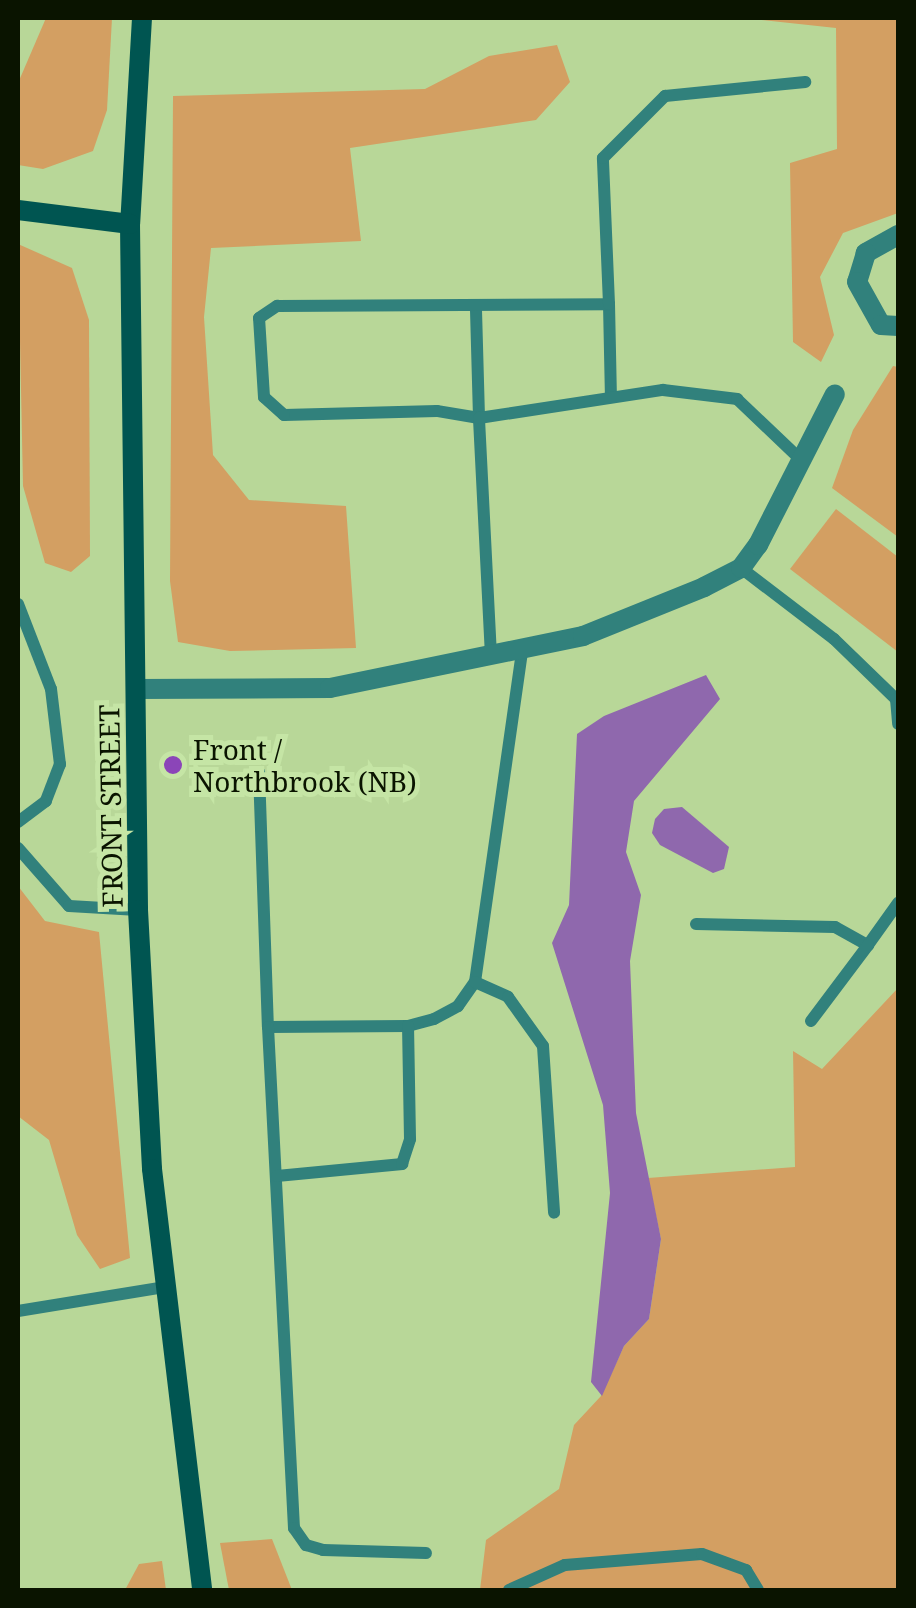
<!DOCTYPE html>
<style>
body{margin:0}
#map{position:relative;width:916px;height:1608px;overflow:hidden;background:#b8d798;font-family:"Noto Serif",serif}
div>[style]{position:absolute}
.green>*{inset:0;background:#d39f62}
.water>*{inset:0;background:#8f68ad}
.lane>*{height:12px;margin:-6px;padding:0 6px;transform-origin:6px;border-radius:6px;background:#31817c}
.street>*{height:20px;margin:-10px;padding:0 10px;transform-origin:10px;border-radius:10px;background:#31817c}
.secondary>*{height:20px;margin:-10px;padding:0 10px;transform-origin:10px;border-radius:10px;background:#005551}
.dots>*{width:28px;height:28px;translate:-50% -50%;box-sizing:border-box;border:5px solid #c5e5a5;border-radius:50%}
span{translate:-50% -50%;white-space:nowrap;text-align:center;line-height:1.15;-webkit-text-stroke:10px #c5e5a5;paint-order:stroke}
.poi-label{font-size:28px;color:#0a1400}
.left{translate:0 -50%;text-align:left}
.street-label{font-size:28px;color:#0a1400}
.frame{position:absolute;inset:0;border:20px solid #0a1400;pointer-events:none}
</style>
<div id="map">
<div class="green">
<div style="clip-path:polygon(46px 18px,112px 18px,107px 110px,93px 151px,43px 169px,18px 165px,18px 83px)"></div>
<div style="clip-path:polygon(744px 18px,898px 18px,898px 213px,843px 233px,820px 277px,834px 335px,821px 362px,793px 342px,790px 163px,837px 149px,836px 28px)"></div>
<div style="clip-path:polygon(557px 45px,570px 82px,536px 120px,350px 148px,361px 241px,211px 248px,204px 317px,213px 455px,249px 500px,346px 506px,356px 648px,230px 651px,178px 642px,170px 581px,173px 96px,425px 89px,489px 56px)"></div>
<div style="clip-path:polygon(18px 244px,72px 268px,89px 320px,90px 556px,71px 572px,45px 563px,23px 486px)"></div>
<div style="clip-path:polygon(893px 366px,898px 367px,898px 537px,832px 488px,853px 430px)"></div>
<div style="clip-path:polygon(836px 509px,898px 557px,898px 652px,790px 569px)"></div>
<div style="clip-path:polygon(18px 886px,45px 921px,99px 932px,130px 1258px,100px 1269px,77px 1235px,49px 1140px,18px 1116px)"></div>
<div style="clip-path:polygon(898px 988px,898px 1590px,480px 1590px,486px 1540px,559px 1489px,574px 1425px,601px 1396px,624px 1346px,649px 1319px,661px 1239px,648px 1178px,795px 1167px,793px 1051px,822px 1069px)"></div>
<div style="clip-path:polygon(272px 1539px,292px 1590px,229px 1590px,220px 1543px)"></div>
<div style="clip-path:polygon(162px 1561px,166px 1590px,125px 1590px,139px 1564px)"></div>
</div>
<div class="water">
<div style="clip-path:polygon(706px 675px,720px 699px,634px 801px,626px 852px,641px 895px,630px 961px,636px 1113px,661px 1239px,649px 1319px,624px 1346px,602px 1396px,591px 1382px,610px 1193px,603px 1105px,552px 943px,569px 905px,577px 734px,604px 716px)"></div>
<div style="clip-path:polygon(682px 807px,729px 847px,724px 869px,713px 873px,660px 845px,652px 833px,655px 819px,664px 809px)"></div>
</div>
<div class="lane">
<div style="left:609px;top:304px;width:93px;rotate:88.8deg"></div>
<div style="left:476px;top:310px;width:108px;rotate:88.4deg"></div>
<div style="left:479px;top:418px;width:43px;rotate:-170.5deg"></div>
<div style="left:437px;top:411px;width:153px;rotate:178.5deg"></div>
<div style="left:284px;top:415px;width:27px;rotate:-138deg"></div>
<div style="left:264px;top:397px;width:79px;rotate:-93.6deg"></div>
<div style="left:259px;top:318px;width:22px;rotate:-34deg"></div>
<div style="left:277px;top:306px;width:332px;rotate:-0.3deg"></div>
<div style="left:609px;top:304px;width:146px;rotate:-92.4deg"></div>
<div style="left:603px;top:158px;width:88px;rotate:-45deg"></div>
<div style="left:665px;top:96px;width:141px;rotate:-5.7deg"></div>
<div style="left:741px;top:568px;width:117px;rotate:37.4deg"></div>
<div style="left:834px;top:639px;width:86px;rotate:44.1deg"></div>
<div style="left:896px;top:699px;width:25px;rotate:85deg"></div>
<div style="left:18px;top:604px;width:91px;rotate:68.8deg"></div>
<div style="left:51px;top:689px;width:76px;rotate:83.2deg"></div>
<div style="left:60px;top:764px;width:40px;rotate:111deg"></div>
<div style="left:46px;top:801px;width:35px;rotate:143deg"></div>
<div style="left:491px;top:656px;width:238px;rotate:-92.9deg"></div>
<div style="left:479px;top:418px;width:186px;rotate:-8.7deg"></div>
<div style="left:663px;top:390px;width:75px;rotate:6.9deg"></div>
<div style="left:737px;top:399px;width:84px;rotate:43.6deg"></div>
<div style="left:259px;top:772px;width:255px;rotate:88deg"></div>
<div style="left:268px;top:1027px;width:140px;rotate:-0.4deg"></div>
<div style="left:408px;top:1026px;width:27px;rotate:-15deg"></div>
<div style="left:434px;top:1019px;width:27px;rotate:-28deg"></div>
<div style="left:458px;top:1006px;width:29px;rotate:-55deg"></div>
<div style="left:475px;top:982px;width:335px;rotate:-81.9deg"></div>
<div style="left:18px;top:848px;width:77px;rotate:48.7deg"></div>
<div style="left:69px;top:906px;width:69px;rotate:3.3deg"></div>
<div style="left:696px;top:924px;width:139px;rotate:1.2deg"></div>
<div style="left:835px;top:927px;width:38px;rotate:29deg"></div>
<div style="left:868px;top:945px;width:52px;rotate:-54.5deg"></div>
<div style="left:475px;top:982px;width:36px;rotate:24deg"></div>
<div style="left:508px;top:997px;width:60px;rotate:54.5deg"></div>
<div style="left:543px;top:1046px;width:167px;rotate:86.2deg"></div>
<div style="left:811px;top:1021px;width:95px;rotate:-53.1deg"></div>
<div style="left:268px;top:1027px;width:502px;rotate:87.03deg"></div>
<div style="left:294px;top:1528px;width:21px;rotate:55deg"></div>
<div style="left:306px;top:1545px;width:18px;rotate:16deg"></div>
<div style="left:323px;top:1550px;width:103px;rotate:1.7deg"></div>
<div style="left:277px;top:1176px;width:126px;rotate:-5.5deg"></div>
<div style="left:402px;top:1164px;width:26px;rotate:-72deg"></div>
<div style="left:410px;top:1139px;width:113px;rotate:-91deg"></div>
<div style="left:18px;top:1311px;width:148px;rotate:-9.3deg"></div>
<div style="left:509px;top:1590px;width:61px;rotate:-24.1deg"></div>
<div style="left:565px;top:1565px;width:137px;rotate:-4.6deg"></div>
<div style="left:702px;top:1554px;width:47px;rotate:20deg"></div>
<div style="left:746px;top:1570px;width:23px;rotate:59deg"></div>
</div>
<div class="street">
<div style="left:898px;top:235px;width:37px;rotate:151deg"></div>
<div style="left:866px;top:253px;width:30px;rotate:107deg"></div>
<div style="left:857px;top:282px;width:49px;rotate:60.8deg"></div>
<div style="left:881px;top:325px;width:17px;rotate:3deg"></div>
<div style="left:137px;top:689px;width:193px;rotate:-0.3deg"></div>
<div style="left:330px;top:688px;width:258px;rotate:-11.6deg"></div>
<div style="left:583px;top:636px;width:131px;rotate:-22deg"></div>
<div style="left:704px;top:587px;width:42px;rotate:-27.2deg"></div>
<div style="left:741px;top:568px;width:29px;rotate:-54deg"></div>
<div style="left:758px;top:545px;width:169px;rotate:-63deg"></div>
</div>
<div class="secondary">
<div style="left:142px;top:18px;width:206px;rotate:93.3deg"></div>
<div style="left:130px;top:224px;width:686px;rotate:89.33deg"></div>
<div style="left:138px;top:910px;width:259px;rotate:86.9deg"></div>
<div style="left:152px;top:1169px;width:424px;rotate:83.2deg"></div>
<div style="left:18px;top:210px;width:113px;rotate:7.1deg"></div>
</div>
<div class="dots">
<div style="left:173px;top:765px;background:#8b45b8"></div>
</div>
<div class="poi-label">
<span class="left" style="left:193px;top:765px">Front /<br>Northbrook (NB)</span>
</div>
<div class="street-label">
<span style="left:110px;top:806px;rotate:-91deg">FRONT STREET</span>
</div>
<div class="frame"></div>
</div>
